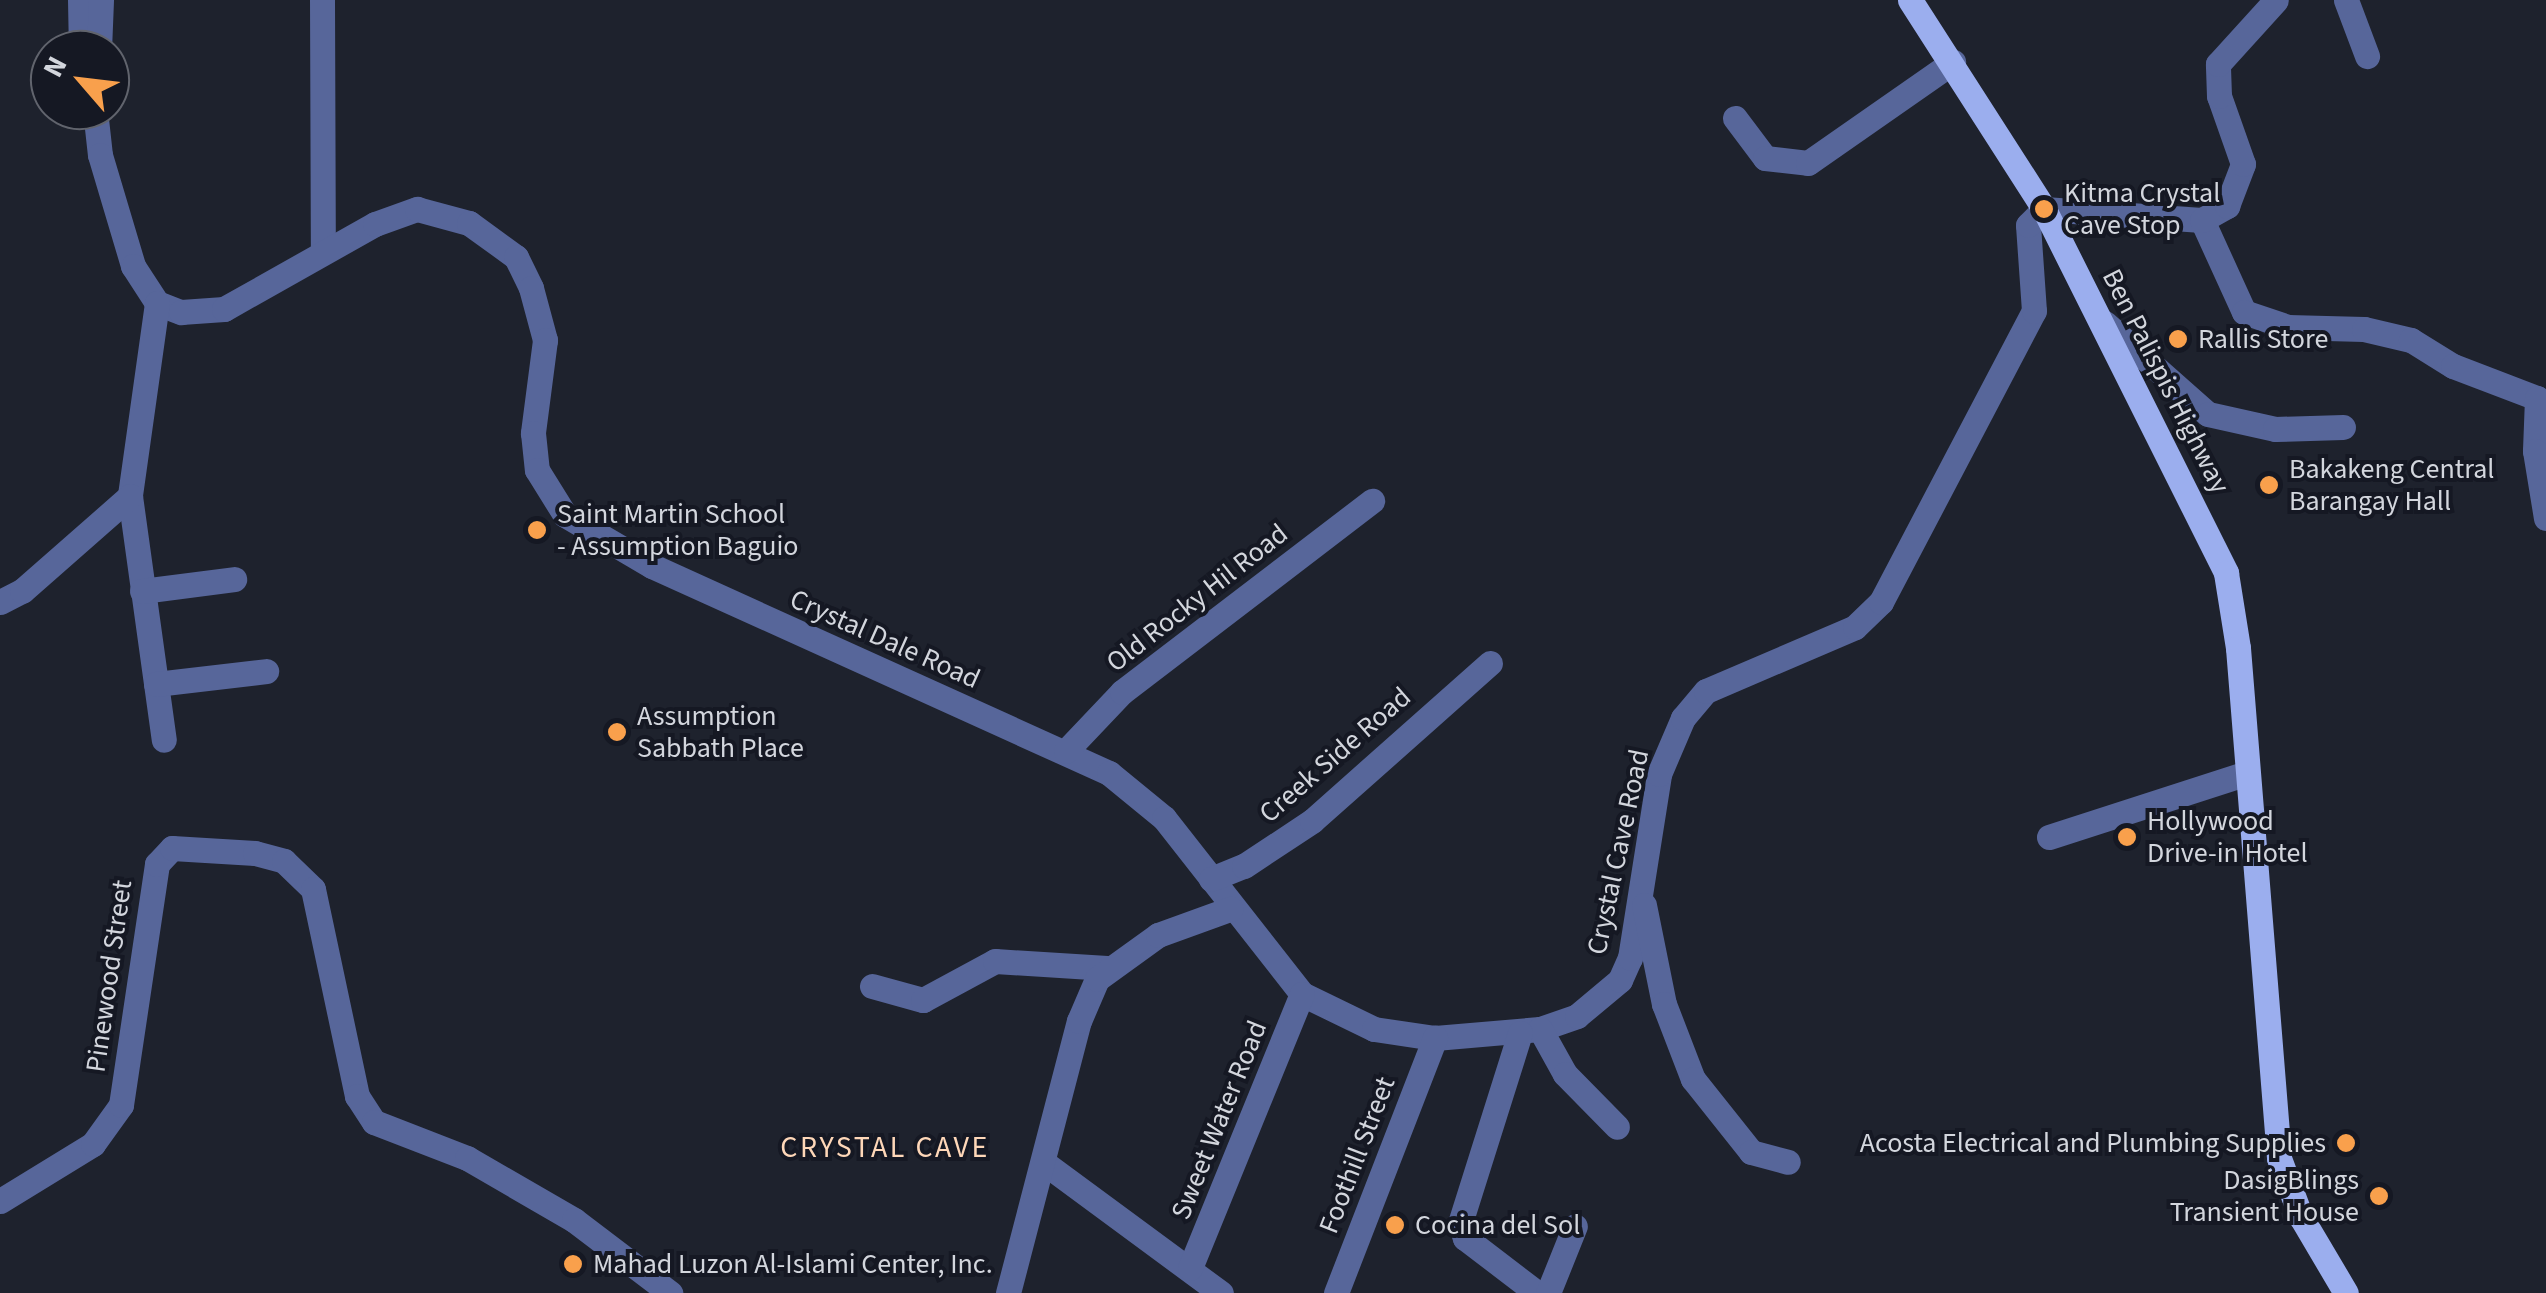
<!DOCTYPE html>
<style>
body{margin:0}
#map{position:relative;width:2546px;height:1293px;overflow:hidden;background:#1e222d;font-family:"Source Sans 3",sans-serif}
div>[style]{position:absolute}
.minor>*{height:25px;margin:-12.5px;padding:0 12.5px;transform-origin:12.5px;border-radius:12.5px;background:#57669a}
.major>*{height:25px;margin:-12.5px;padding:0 12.5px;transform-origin:12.5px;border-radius:12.5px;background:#9baeee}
.dots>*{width:28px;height:28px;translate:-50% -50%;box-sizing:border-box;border:5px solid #151823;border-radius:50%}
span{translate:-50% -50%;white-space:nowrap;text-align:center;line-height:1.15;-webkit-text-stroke:8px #151823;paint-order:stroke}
.poi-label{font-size:28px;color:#d3d6dd}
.left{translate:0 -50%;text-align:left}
.right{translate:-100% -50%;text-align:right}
.street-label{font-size:28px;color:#d3d6dd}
.neighbourhood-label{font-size:30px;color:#fed7b8;letter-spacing:2.5px}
.north{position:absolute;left:30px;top:30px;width:100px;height:100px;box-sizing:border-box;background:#151823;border:2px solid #61646d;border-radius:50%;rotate:298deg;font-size:28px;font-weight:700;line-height:40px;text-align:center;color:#d3d6dd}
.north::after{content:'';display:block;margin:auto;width:35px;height:45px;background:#f9a04c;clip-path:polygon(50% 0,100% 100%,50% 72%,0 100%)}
</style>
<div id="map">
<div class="minor">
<div style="left:80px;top:0;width:50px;rotate:88.9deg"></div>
<div style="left:322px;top:0;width:252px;rotate:89.8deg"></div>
<div style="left:2346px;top:0;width:60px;rotate:69.4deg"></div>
<div style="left:99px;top:50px;width:50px;rotate:-87.7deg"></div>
<div style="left:95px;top:110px;width:45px;rotate:83.7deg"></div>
<div style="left:100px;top:155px;width:116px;rotate:73.4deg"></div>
<div style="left:133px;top:266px;width:44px;rotate:57deg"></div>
<div style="left:157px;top:303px;width:26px;rotate:21deg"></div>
<div style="left:181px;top:312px;width:43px;rotate:-4deg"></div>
<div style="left:224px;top:309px;width:173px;rotate:-29.4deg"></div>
<div style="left:375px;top:224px;width:45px;rotate:-19.7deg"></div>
<div style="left:417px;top:209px;width:54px;rotate:15.1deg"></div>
<div style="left:469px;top:223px;width:58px;rotate:35.9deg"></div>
<div style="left:516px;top:257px;width:34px;rotate:64deg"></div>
<div style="left:531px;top:288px;width:54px;rotate:74.9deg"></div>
<div style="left:545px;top:340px;width:94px;rotate:97.4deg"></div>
<div style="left:533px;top:433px;width:37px;rotate:84deg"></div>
<div style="left:537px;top:470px;width:53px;rotate:58.1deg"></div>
<div style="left:565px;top:515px;width:101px;rotate:30.4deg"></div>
<div style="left:652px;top:566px;width:502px;rotate:24.37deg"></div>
<div style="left:1109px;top:773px;width:71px;rotate:39.3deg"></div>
<div style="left:1164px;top:818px;width:224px;rotate:51.9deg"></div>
<div style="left:1302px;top:994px;width:80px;rotate:25.9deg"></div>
<div style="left:1374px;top:1029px;width:62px;rotate:8.4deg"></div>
<div style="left:1435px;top:1038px;width:105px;rotate:-4.9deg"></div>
<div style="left:1540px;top:1029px;width:39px;rotate:-19deg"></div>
<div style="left:1577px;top:1016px;width:56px;rotate:-39.9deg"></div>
<div style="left:1620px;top:980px;width:24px;rotate:-66deg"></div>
<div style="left:1630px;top:958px;width:186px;rotate:-81deg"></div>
<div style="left:1659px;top:774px;width:61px;rotate:-66.8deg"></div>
<div style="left:1683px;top:718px;width:35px;rotate:-50deg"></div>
<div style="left:1706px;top:691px;width:162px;rotate:-23.2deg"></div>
<div style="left:1855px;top:627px;width:36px;rotate:-44deg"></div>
<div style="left:1881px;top:602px;width:329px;rotate:-62.3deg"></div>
<div style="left:2034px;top:311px;width:86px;rotate:-94deg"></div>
<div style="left:2028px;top:225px;width:23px;rotate:-45deg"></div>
<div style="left:2044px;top:209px;width:158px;rotate:4deg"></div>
<div style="left:2202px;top:220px;width:101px;rotate:65.5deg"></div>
<div style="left:2244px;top:312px;width:46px;rotate:18.8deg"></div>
<div style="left:2288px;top:327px;width:76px;rotate:1.5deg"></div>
<div style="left:2364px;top:329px;width:48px;rotate:13.2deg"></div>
<div style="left:2411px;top:340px;width:49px;rotate:31.8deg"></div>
<div style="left:2453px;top:366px;width:90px;rotate:20.9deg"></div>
<div style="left:1735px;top:118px;width:50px;rotate:53.1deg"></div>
<div style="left:1765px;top:158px;width:43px;rotate:6.6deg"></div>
<div style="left:1808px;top:163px;width:177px;rotate:-34.9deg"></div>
<div style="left:2202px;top:220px;width:29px;rotate:-29deg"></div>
<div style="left:2227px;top:206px;width:45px;rotate:-69.1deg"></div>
<div style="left:2243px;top:164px;width:72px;rotate:-109.4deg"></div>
<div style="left:2219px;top:96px;width:32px;rotate:-92deg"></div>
<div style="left:2218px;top:64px;width:86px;rotate:-47.8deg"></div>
<div style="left:157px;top:303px;width:195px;rotate:98deg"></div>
<div style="left:130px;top:496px;width:246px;rotate:82.1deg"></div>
<div style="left:2105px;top:323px;width:137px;rotate:41.5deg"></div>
<div style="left:2208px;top:414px;width:69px;rotate:12.6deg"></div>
<div style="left:2275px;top:429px;width:68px;rotate:-1.7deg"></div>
<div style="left:2537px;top:398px;width:53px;rotate:92.2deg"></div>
<div style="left:2535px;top:451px;width:68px;rotate:80.7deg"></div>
<div style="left:142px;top:591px;width:93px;rotate:-7.4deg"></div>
<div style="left:0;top:602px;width:25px;rotate:-27deg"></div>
<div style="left:22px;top:591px;width:144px;rotate:-41.3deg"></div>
<div style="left:156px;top:684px;width:111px;rotate:-6.7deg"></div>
<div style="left:1066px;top:751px;width:81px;rotate:-46.5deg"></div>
<div style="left:1122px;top:692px;width:315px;rotate:-37.4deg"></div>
<div style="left:2049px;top:837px;width:205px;rotate:-17.9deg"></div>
<div style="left:1211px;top:879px;width:35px;rotate:-22deg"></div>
<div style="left:1244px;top:866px;width:82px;rotate:-33.5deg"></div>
<div style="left:1312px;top:821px;width:238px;rotate:-41.6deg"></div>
<div style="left:1644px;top:905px;width:101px;rotate:78.6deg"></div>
<div style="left:1664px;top:1004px;width:80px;rotate:68.9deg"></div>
<div style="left:1693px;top:1079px;width:93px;rotate:51.5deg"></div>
<div style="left:1751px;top:1152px;width:38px;rotate:15deg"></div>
<div style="left:872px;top:986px;width:53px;rotate:15.4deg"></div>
<div style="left:923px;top:1000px;width:82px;rotate:-28.4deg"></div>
<div style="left:995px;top:961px;width:112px;rotate:3.6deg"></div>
<div style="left:1540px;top:1029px;width:51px;rotate:60.9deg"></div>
<div style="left:1565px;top:1074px;width:74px;rotate:45.5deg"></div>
<div style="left:1520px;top:1033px;width:199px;rotate:107.5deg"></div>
<div style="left:1460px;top:1223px;width:16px;rotate:72deg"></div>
<div style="left:1465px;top:1238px;width:91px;rotate:37.4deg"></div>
<div style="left:1043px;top:1162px;width:221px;rotate:36.4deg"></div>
<div style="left:0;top:1201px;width:109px;rotate:-31.5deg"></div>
<div style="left:93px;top:1144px;width:48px;rotate:-54.3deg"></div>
<div style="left:121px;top:1105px;width:244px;rotate:-81.5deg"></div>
<div style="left:157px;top:864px;width:22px;rotate:-47deg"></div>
<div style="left:172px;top:848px;width:83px;rotate:3.4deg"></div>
<div style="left:255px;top:853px;width:30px;rotate:15deg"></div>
<div style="left:284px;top:861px;width:40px;rotate:44deg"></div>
<div style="left:313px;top:889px;width:212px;rotate:78deg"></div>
<div style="left:357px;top:1096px;width:31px;rotate:57deg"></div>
<div style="left:374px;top:1122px;width:100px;rotate:21.2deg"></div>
<div style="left:467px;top:1158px;width:124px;rotate:30.1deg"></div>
<div style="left:574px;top:1220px;width:121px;rotate:37.2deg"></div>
<div style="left:1190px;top:1268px;width:296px;rotate:-67.8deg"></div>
<div style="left:1008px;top:1293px;width:281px;rotate:-75.4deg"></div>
<div style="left:1079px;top:1021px;width:46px;rotate:-66.8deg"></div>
<div style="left:1097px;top:979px;width:75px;rotate:-35.8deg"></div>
<div style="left:1158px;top:935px;width:77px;rotate:-19.9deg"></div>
<div style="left:1336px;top:1293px;width:274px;rotate:-68.8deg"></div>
<div style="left:1548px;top:1293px;width:72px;rotate:-68.1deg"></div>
</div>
<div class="major">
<div style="left:1910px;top:0;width:248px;rotate:57.3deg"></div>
<div style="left:2044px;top:209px;width:407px;rotate:63.4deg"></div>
<div style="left:2226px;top:573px;width:76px;rotate:80.9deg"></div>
<div style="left:2238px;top:648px;width:512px;rotate:85.4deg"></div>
<div style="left:2279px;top:1158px;width:63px;rotate:69.6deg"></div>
<div style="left:2301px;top:1217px;width:88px;rotate:59.4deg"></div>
</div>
<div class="dots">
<div style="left:2044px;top:209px;background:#f9a04c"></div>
<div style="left:2178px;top:339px;background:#f9a04c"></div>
<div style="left:2269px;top:485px;background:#f9a04c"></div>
<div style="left:537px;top:530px;background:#f9a04c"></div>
<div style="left:617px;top:732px;background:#f9a04c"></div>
<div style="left:2127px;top:837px;background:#f9a04c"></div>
<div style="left:2346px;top:1143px;background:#f9a04c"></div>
<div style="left:2379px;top:1196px;background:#f9a04c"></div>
<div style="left:1395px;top:1225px;background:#f9a04c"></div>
<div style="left:573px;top:1264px;background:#f9a04c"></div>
</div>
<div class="poi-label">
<span class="left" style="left:2064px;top:209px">Kitma Crystal<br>Cave Stop</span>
<span class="left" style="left:2198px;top:339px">Rallis Store</span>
<span class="left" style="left:2289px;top:485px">Bakakeng Central<br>Barangay Hall</span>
<span class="left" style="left:557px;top:530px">Saint Martin School<br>- Assumption Baguio</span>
<span class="left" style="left:637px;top:732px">Assumption<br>Sabbath Place</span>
<span class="left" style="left:2147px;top:837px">Hollywood<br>Drive-in Hotel</span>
<span class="right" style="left:2326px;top:1143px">Acosta Electrical and Plumbing Supplies</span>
<span class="right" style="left:2359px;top:1196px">DasigBlings<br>Transient House</span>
<span class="left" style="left:1415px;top:1225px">Cocina del Sol</span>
<span class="left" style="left:593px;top:1264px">Mahad Luzon Al-Islami Center, Inc.</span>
</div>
<div class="street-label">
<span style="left:2166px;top:381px;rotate:63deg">Ben Palispis Highway</span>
<span style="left:1197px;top:598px;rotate:-38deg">Old Rocky Hil Road</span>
<span style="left:885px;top:639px;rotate:24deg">Crystal Dale Road</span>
<span style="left:1335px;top:755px;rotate:-41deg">Creek Side Road</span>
<span style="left:1618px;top:852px;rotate:-78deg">Crystal Cave Road</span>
<span style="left:109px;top:976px;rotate:-82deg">Pinewood Street</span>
<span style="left:1219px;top:1120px;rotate:-68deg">Sweet Water Road</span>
<span style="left:1357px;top:1155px;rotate:-69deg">Foothill Street</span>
</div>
<div class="neighbourhood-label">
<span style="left:885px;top:1148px">CRYSTAL CAVE</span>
</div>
<div class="north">N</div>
</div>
